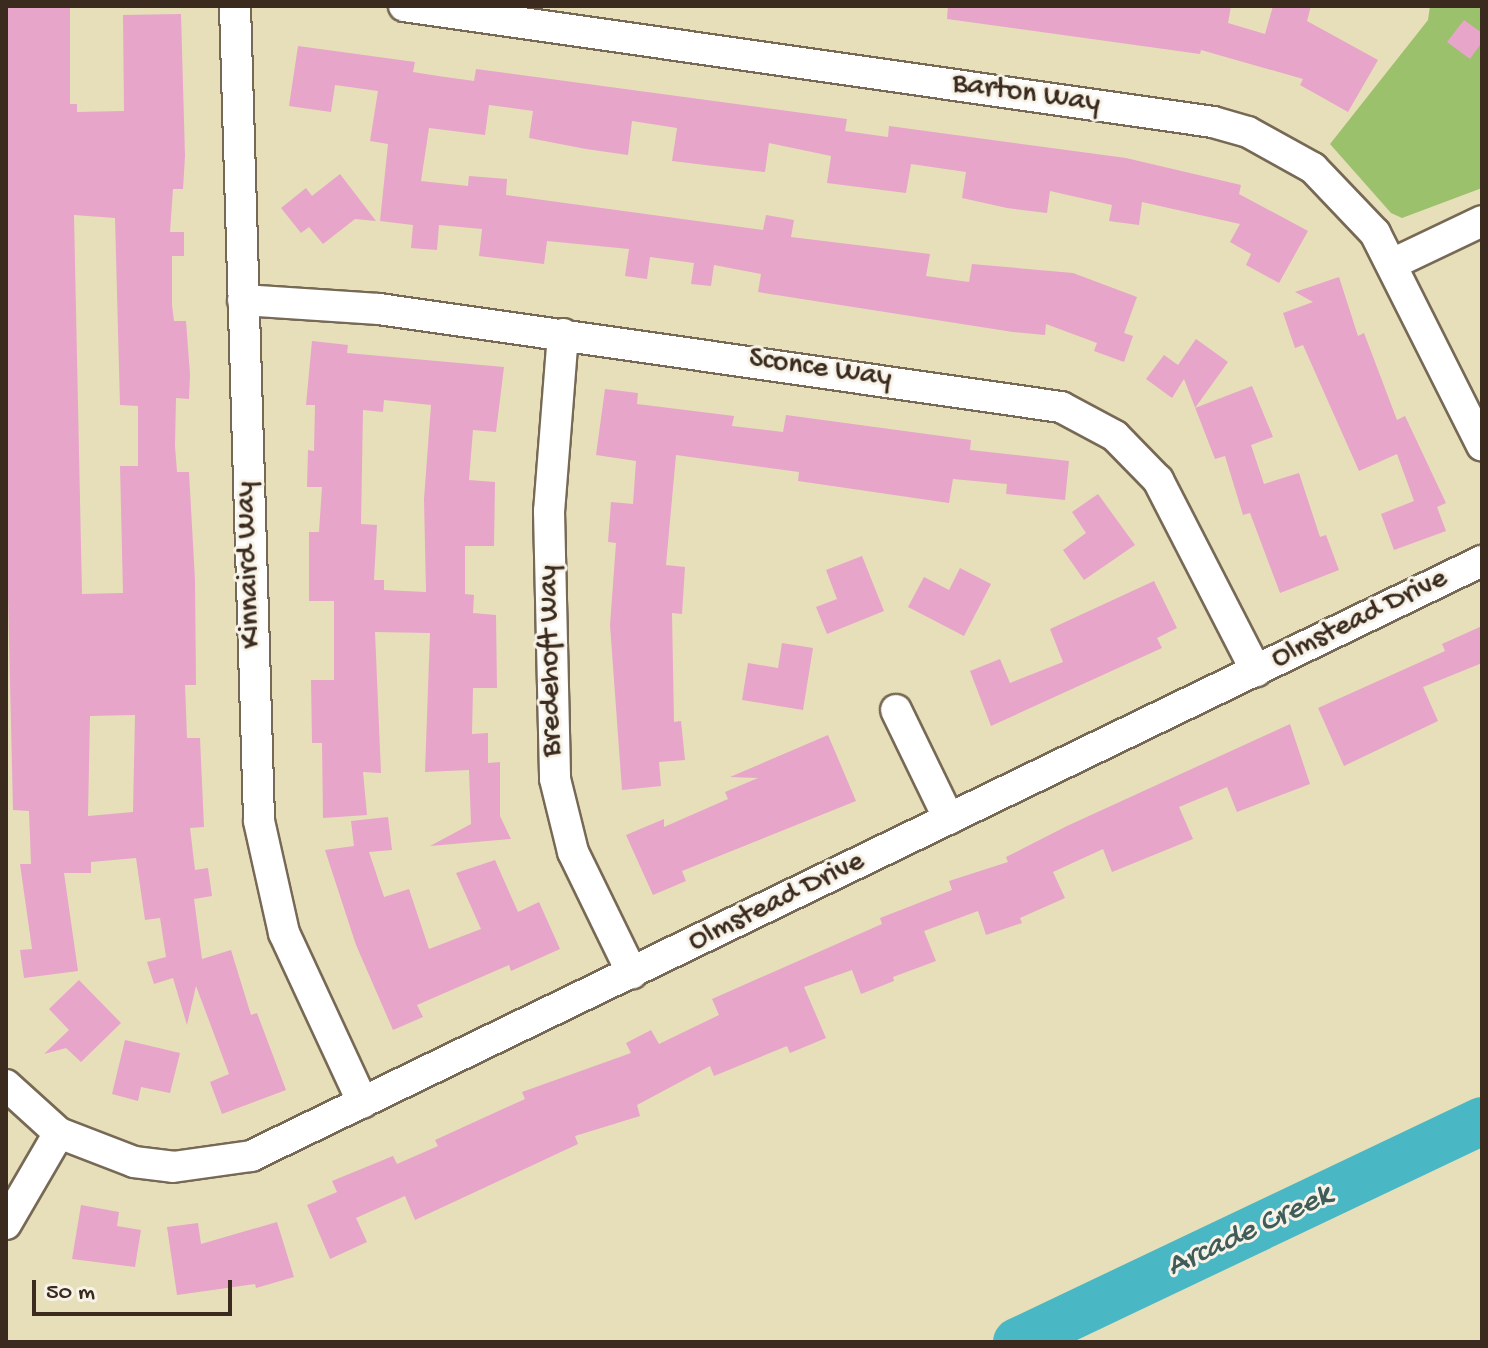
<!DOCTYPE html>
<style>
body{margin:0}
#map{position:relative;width:1488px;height:1348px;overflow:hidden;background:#e6dfba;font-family:"Gochi Hand",sans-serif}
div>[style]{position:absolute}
.green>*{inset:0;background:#9cc16c}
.river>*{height:48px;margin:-24px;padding:0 24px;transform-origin:24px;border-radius:24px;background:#4ab8c4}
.building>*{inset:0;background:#e7a5ca}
.roads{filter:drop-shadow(2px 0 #776955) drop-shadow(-2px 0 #776955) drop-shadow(0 2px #776955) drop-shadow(0 -2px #776955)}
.street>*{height:30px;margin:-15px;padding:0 15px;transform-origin:15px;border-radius:15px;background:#fff}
span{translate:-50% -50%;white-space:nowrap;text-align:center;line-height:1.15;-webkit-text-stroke:6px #f7f3e8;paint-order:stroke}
.street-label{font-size:30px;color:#3b2a1e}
.water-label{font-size:32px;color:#405c58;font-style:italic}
.frame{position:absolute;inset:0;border:8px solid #3b2a1e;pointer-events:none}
.scale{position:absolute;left:32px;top:1280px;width:200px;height:36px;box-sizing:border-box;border:4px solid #3b2a1e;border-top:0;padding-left:10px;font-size:24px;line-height:28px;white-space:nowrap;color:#3b2a1e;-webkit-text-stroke:6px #f7f3e8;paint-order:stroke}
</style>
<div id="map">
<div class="green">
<div style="clip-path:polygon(1430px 6px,1482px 6px,1482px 188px,1402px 218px,1391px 213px,1330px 144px,1428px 20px)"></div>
</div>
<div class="river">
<div style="left:1017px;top:1342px;width:515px;rotate:-25.42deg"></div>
</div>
<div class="building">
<div style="clip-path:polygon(evenodd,6px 6px,70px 6px,70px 104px,77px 104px,77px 112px,124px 111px,123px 15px,181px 14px,185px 156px,183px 189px,173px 189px,170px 232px,184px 232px,184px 256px,172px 256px,172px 305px,174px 321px,186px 321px,190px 374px,189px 399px,176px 398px,175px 446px,177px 472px,189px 472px,195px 580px,196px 685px,185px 685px,187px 738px,200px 738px,204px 827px,190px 828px,195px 870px,208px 868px,212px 896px,194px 899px,202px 959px,231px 950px,251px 1015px,257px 1013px,286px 1090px,222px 1114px,210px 1082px,229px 1074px,196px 986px,187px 1025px,173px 978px,154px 984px,147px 962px,166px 957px,160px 918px,145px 920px,136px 858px,91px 862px,91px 873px,64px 873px,78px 971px,24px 978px,20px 950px,32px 949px,20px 864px,31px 864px,29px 811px,13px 810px,6px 509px,6px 6px,74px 215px,115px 218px,120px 405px,138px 406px,138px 466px,120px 466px,123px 593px,82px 594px,74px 215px,6px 6px,135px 715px,133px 812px,88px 816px,90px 716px,135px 715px)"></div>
<div style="clip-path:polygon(948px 6px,1231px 6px,1228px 23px,1265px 34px,1273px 6px,1311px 6px,1307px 21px,1378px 60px,1348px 112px,1300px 85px,1303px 79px,1201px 50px,1200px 54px,947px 19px)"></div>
<div style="clip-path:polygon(1464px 20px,1482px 33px,1482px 42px,1470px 59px,1447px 42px)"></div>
<div style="clip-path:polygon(298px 46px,415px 62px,413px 72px,438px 76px,474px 81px,476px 69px,847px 119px,845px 131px,888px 137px,889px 126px,1126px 158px,1241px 185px,1239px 194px,1308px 231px,1279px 283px,1246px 265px,1251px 254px,1230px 242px,1240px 224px,1142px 202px,1139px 225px,1109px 221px,1112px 205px,1050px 191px,1047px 213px,1007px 208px,962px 198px,966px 172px,911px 164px,906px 193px,827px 183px,831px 156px,769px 143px,765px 172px,672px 161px,677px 128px,632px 121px,628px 155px,586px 149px,529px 138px,533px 111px,489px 105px,485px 135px,429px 128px,421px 181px,468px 186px,469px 176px,507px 179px,506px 195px,763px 230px,766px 215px,794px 220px,791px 237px,930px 254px,926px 276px,969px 282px,972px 264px,1073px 273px,1137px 297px,1124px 333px,1133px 336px,1124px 362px,1094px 351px,1097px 343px,1046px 324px,1045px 335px,1013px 332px,758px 292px,761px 274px,714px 265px,711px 286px,691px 284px,694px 263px,650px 257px,647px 279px,625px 276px,629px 249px,547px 241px,544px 264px,479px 256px,482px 229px,439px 225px,437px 250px,411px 248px,413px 225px,380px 221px,388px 144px,370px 141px,378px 91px,335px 85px,331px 112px,289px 106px)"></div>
<div style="clip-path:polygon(340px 174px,376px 221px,355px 219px,323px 244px,309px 227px,301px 233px,281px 208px,306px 188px,312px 196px)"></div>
<div style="clip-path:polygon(1339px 277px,1358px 336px,1364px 333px,1397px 420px,1405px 416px,1446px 503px,1437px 507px,1446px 531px,1394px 550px,1381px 514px,1414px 501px,1397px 454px,1359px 471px,1303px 345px,1295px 348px,1283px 313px,1313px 302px,1295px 292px)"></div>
<div style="clip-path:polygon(1196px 339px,1228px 362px,1195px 408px,1252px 386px,1273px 437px,1251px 445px,1264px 484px,1299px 473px,1320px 537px,1326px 535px,1339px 570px,1280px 593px,1250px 513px,1243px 515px,1225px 456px,1215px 459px,1184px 379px,1172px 398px,1146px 379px,1164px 355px,1178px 365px)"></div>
<div style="clip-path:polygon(evenodd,312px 341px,348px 345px,347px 353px,504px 367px,496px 432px,473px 430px,469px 480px,495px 482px,494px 546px,465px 546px,465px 594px,474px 595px,473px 613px,496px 615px,497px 688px,473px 688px,472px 734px,488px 733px,488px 763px,500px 762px,500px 816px,511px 839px,430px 846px,471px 824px,469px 770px,425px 772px,430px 633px,375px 632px,381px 773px,363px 772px,367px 815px,323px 818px,322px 743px,312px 743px,311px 680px,334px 680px,334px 601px,309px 601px,309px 532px,319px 532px,322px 487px,307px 487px,308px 450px,314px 451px,315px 405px,306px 405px,312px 341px,384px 400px,431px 405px,424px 499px,426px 592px,384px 590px,384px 580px,374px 580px,377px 525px,361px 524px,363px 410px,383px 412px,384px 400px)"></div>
<div style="clip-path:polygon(605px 389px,638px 393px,637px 404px,734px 416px,732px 426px,783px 432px,786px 415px,971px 440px,970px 450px,1069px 461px,1065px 500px,1006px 494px,1007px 484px,953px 479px,949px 503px,798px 481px,799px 472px,676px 455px,666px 565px,685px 567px,682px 614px,672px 613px,674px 722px,681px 721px,685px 760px,659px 762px,661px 786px,622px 790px,610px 625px,616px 543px,608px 542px,611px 502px,633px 504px,636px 461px,596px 455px)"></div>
<div style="clip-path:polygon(1098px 494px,1135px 545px,1084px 580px,1063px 550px,1086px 533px,1072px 512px)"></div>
<div style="clip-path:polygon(862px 556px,884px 611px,827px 634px,816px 607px,837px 599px,826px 570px)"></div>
<div style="clip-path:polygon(960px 568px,991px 584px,964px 636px,908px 607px,924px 577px,949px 590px)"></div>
<div style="clip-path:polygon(1154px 581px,1177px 628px,1157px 638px,1162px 648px,991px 726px,970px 671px,1000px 659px,1010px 683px,1063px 662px,1050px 629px)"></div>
<div style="clip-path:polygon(1482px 626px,1482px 663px,1423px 687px,1438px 721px,1344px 766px,1318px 708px,1445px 651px,1442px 644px)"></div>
<div style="clip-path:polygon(782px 643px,813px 648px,803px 710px,742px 700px,748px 663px,778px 668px)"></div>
<div style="clip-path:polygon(1290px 724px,1310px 784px,1237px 812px,1227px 787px,1179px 807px,1193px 839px,1112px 872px,1103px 849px,1053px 872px,1065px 898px,1020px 918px,1022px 923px,986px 935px,978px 911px,924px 931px,936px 961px,893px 977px,894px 981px,861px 994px,852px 970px,804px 987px,826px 1038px,790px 1053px,787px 1046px,714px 1076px,710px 1066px,637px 1105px,640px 1116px,575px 1136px,578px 1144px,415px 1220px,405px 1196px,356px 1218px,367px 1242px,330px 1259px,307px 1205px,337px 1192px,332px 1181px,393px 1156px,397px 1164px,438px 1146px,435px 1140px,525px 1099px,522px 1092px,631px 1053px,626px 1043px,651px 1030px,659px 1044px,719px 1015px,712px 999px,882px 924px,880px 918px,952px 890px,949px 881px,1008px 862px,1006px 857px,1067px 826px)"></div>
<div style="clip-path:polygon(828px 735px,856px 801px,682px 871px,686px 881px,653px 895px,626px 835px,664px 819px,664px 827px,728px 799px,725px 792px,758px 778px,730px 777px)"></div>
<div style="clip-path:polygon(388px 817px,392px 850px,369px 852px,384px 897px,409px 889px,429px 949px,481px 929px,456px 873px,495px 860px,518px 912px,539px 902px,560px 949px,511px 971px,509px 965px,417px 1005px,423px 1017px,393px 1030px,356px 945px,325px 850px,354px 846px,351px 821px)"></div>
<div style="clip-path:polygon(79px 980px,121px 1023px,81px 1062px,66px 1048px,44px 1054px,69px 1030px,49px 1009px)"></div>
<div style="clip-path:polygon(125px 1040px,180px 1053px,170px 1093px,141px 1087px,138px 1101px,112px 1094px)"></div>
<div style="clip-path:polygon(81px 1205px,119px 1212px,117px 1226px,141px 1230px,135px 1267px,72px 1259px)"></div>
<div style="clip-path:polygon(277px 1222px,294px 1277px,256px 1288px,255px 1284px,177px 1295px,167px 1227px,198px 1223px,201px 1244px)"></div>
</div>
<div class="roads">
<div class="street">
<div style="left:235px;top:6px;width:815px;rotate:88.31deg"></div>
<div style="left:259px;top:821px;width:115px;rotate:77.4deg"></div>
<div style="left:284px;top:933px;width:187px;rotate:65.1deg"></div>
<div style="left:404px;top:6px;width:817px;rotate:8.16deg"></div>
<div style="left:1213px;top:122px;width:36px;rotate:16deg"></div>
<div style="left:1248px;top:132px;width:74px;rotate:29deg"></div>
<div style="left:1313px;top:168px;width:90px;rotate:46.4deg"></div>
<div style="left:1375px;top:233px;width:238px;rotate:63.3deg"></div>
<div style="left:1392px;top:264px;width:100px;rotate:-25.5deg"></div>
<div style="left:243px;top:300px;width:136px;rotate:3.8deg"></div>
<div style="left:379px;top:309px;width:689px;rotate:8.18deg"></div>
<div style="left:1061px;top:407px;width:61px;rotate:28.2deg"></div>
<div style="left:1115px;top:436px;width:62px;rotate:45.7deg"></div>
<div style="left:1158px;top:480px;width:215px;rotate:62.8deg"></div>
<div style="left:563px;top:334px;width:178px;rotate:94.5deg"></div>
<div style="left:549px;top:511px;width:268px;rotate:88.7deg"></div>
<div style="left:555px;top:779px;width:75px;rotate:76.1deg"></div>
<div style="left:573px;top:852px;width:135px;rotate:64deg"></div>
<div style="left:896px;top:710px;width:121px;rotate:64.1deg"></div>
<div style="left:6px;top:1085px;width:72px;rotate:42.2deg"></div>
<div style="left:59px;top:1133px;width:80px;rotate:21.1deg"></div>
<div style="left:134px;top:1162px;width:39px;rotate:7deg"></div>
<div style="left:173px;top:1167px;width:79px;rotate:-8deg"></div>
<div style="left:251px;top:1156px;width:1367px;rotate:-25.8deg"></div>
<div style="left:6px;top:1224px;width:105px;rotate:-59.8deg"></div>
</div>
</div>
<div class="street-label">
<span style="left:1026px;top:95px;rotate:8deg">Barton Way</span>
<span style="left:820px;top:370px;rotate:8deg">Sconce Way</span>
<span style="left:250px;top:565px;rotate:-92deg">Kinnaird Way</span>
<span style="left:1360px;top:620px;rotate:-26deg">Olmstead Drive</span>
<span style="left:552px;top:661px;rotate:-91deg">Bredehoft Way</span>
<span style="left:777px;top:903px;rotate:-26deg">Olmstead Drive</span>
</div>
<div class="water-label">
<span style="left:1250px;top:1232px;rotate:-25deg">Arcade Creek</span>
</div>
<div class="frame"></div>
<div class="scale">50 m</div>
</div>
